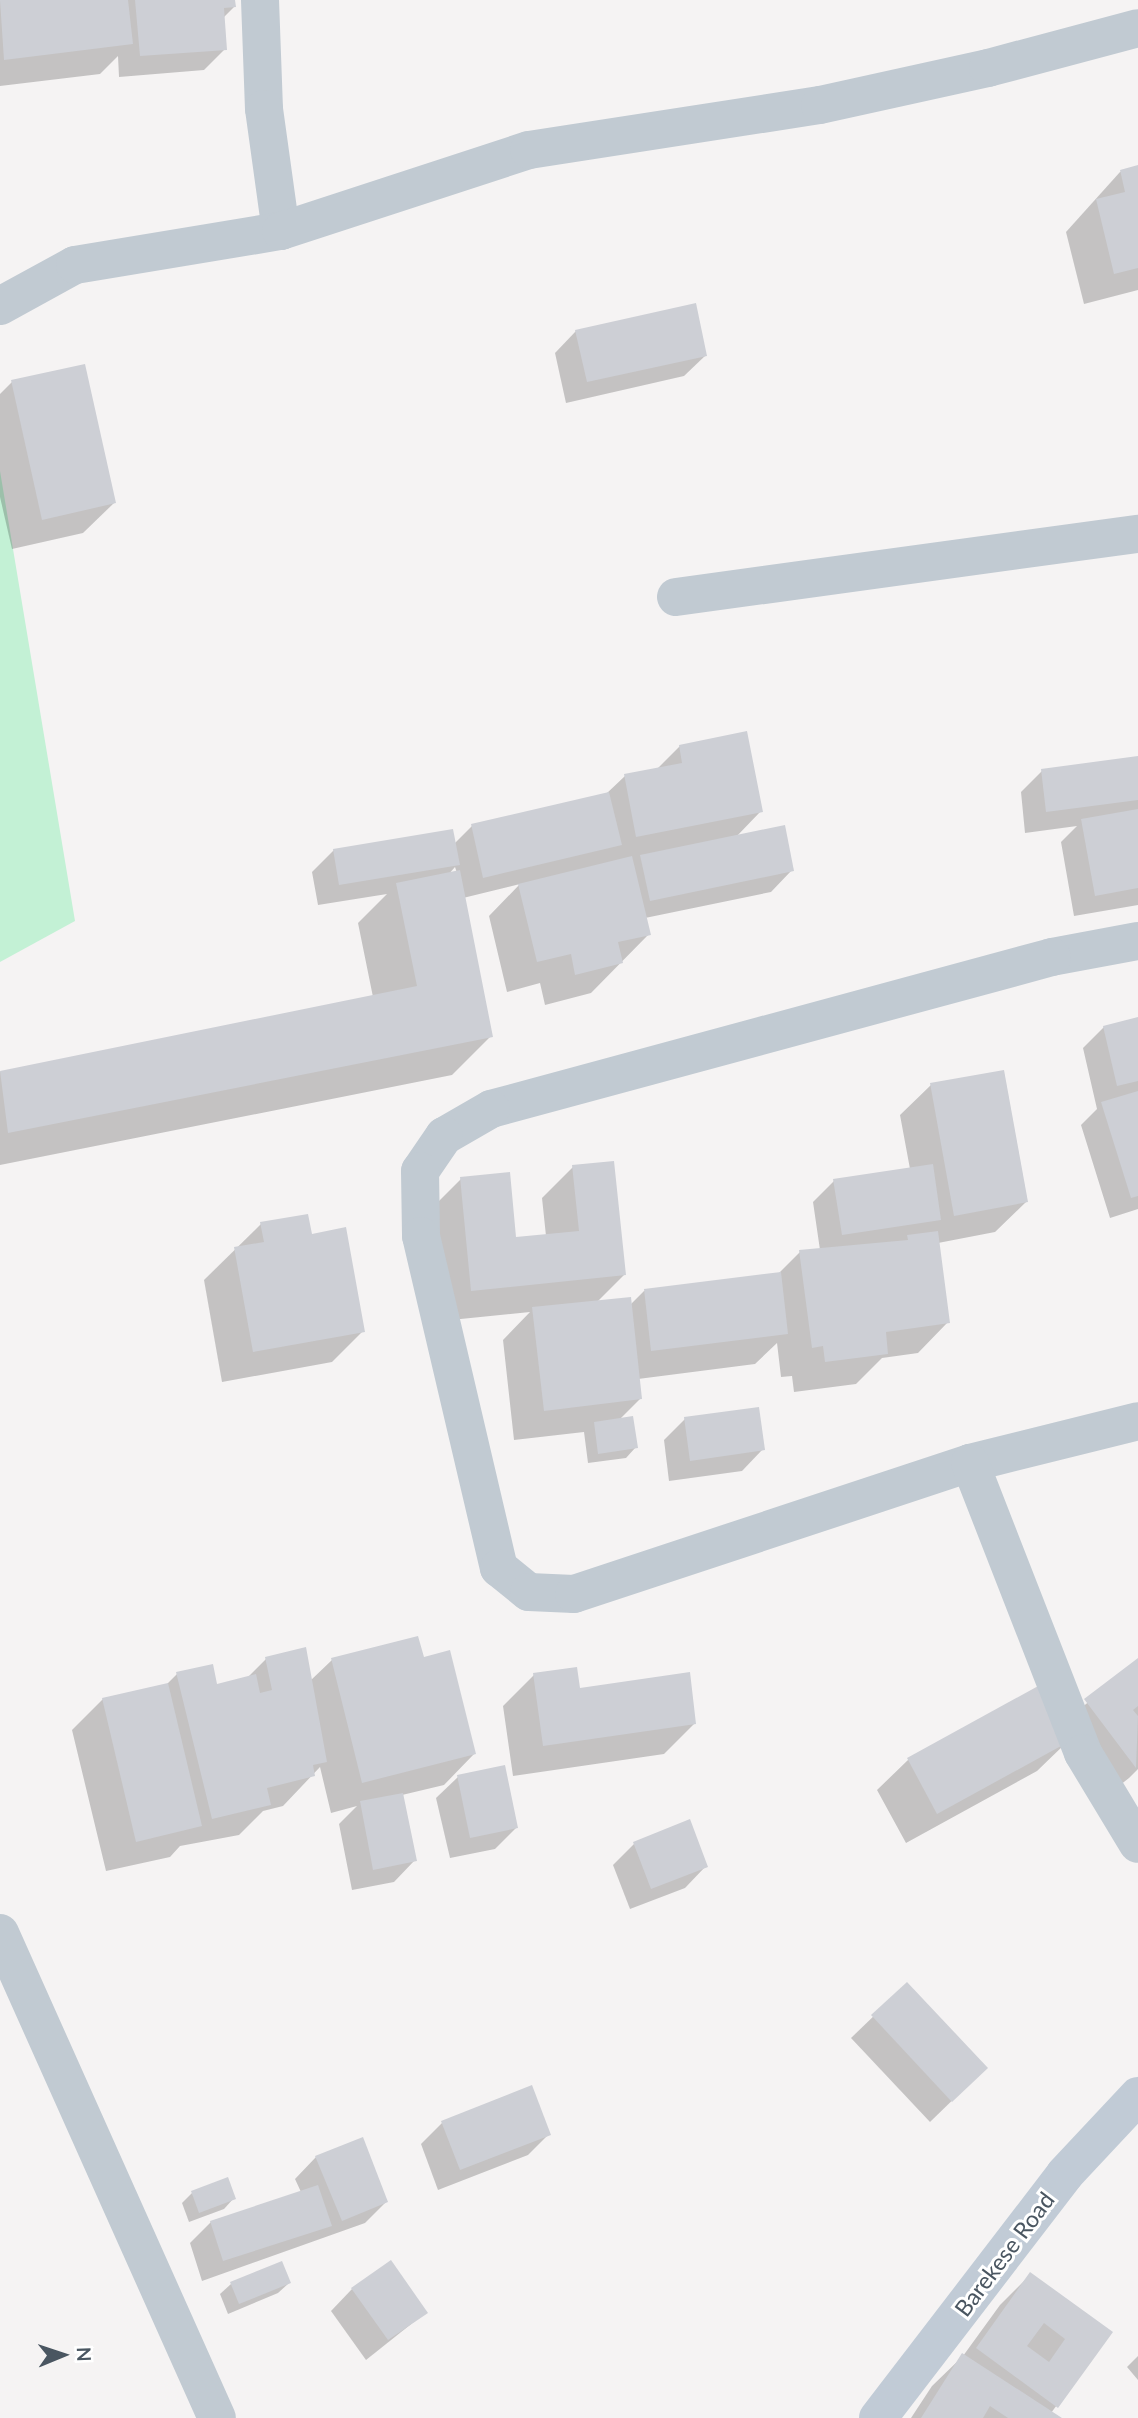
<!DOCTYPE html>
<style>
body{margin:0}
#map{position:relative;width:1138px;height:2418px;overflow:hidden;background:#f5f3f3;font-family:Lato,sans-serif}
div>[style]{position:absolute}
.green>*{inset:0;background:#c3f1d5}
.shadow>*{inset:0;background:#0003}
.building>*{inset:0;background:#cdcfd5}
.minor>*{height:38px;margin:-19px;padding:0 19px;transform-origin:19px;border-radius:19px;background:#c1cad2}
.tertiary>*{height:38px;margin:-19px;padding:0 19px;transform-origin:19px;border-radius:19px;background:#c1cad2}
.secondary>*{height:38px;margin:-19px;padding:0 19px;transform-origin:19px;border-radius:19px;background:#c1cbd6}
span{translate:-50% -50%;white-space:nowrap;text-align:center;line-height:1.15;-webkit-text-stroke:6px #fff;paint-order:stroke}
.street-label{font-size:23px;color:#4a5661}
.north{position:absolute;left:28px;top:2320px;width:70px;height:70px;-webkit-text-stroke:5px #fff;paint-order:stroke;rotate:88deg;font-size:19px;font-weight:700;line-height:28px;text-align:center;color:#4a5661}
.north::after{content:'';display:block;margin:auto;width:24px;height:32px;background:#4a5661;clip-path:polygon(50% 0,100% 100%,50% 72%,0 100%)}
</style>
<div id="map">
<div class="green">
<div style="clip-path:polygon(0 471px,75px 921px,0 962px)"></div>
</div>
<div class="shadow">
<div style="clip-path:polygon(0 0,234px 0,234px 7px,223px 18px,225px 49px,204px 70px,119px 77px,118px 56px,100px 74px,0 86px)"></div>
<div style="clip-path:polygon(1138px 167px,1138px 290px,1084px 304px,1066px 232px,1120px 172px)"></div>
<div style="clip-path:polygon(576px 331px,706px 355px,684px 376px,566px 403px,555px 353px)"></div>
<div style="clip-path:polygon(12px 382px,114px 503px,83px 533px,12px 549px,0 497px,0 394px)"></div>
<div style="clip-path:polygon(evenodd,680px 746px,761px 811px,736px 837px,792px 870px,771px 892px,645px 918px,649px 934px,591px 993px,545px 1005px,540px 983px,507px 992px,489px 916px,520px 884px,463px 898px,491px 1036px,452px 1075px,0 1165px,0 1072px,373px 997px,358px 923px,387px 894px,318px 905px,312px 872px,334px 850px,454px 844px,472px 826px,606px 794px,625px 776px,657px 769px,680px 746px,455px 867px,457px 873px,448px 875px,455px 867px)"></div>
<div style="clip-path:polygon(1138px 758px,1138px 905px,1074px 916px,1061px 842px,1077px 826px,1025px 833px,1021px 792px,1042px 771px)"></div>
<div style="clip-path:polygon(1138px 1019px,1138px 1209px,1110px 1218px,1081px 1125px,1097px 1109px,1083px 1048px,1104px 1027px)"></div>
<div style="clip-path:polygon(931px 1085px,1026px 1202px,995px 1232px,938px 1243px,948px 1322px,918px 1353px,882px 1358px,856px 1384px,794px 1392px,792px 1376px,781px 1377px,777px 1343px,755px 1364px,638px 1379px,641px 1398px,619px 1420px,636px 1447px,626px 1458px,588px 1463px,584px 1432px,514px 1440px,503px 1340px,530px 1312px,441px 1321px,430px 1210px,461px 1179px,515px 1239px,546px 1236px,542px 1198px,573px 1167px,625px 1274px,597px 1302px,631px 1304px,644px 1291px,778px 1274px,800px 1252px,820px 1250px,813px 1202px,834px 1181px,910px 1169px,900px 1115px)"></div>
<div style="clip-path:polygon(261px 1224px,310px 1236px,363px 1331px,332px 1362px,222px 1382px,204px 1280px)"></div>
<div style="clip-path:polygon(685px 1419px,763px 1449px,742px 1471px,669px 1481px,664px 1440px)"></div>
<div style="clip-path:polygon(266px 1659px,310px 1681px,332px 1660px,422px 1659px,474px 1754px,444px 1785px,402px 1795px,415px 1860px,394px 1882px,352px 1890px,339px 1824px,357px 1806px,331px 1813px,320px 1767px,283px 1806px,263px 1811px,239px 1835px,180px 1846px,170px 1857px,106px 1871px,72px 1730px,103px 1699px,166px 1685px,177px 1674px,216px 1686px,246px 1679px)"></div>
<div style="clip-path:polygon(1138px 1660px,1138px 1769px,1129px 1778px,1105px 1797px,1065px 1744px,1037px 1771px,906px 1843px,877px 1790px,908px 1760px,1039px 1688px,1060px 1726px)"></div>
<div style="clip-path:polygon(534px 1675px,578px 1690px,695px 1723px,664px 1754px,513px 1776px,503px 1706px)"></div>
<div style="clip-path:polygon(458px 1777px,516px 1828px,495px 1849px,450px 1858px,436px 1798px)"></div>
<div style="clip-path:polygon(634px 1844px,706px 1866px,685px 1888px,630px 1909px,613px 1865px)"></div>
<div style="clip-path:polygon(907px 1984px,964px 2089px,930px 2122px,851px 2038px)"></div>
<div style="clip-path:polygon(442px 2123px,549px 2134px,528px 2155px,438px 2190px,421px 2144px)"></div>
<div style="clip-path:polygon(316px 2157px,386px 2202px,365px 2223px,202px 2281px,190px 2243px,211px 2222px,301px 2192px,295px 2179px)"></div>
<div style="clip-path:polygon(192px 2193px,234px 2198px,224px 2209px,189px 2222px,182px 2203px)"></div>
<div style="clip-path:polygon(1031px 2274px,1111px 2332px,1051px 2413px,1059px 2418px,911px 2418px,932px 2386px,963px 2356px,1000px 2305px)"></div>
<div style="clip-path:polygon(289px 2283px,278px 2293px,228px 2314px,220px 2294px,231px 2284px)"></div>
<div style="clip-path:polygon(352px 2289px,425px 2313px,366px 2360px,331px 2311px)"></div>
<div style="clip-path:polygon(1138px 2356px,1138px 2380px,1127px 2367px)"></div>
</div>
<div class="building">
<div style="clip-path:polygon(0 0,128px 0,133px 44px,4px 60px)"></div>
<div style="clip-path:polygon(135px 0,235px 0,236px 7px,224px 8px,227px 50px,140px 56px)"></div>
<div style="clip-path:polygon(1138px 165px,1138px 268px,1114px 274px,1096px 199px,1125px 192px,1120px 170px)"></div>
<div style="clip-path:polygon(696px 303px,707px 356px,587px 382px,575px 330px)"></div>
<div style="clip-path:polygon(85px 364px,116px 503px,42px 520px,11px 380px)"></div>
<div style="clip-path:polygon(747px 731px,763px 812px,636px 837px,624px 774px,682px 763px,679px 745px)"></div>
<div style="clip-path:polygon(1138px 756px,1138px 800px,1046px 812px,1041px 769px)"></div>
<div style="clip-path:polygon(609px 792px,622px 845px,483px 878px,471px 824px)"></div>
<div style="clip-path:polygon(1138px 809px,1138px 888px,1095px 896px,1081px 819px)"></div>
<div style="clip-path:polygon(785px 825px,794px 871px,650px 901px,640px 855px)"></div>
<div style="clip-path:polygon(453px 829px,460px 865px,339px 885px,333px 849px)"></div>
<div style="clip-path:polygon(632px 856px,651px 935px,618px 942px,623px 963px,575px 975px,571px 954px,537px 962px,518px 884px)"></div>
<div style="clip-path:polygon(460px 870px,493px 1037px,8px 1133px,0 1071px,417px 986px,396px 883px)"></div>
<div style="clip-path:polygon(1138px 1017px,1138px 1081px,1117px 1086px,1103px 1026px)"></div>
<div style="clip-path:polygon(1004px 1070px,1028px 1202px,954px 1216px,930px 1083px)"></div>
<div style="clip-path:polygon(1138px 1091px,1138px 1196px,1131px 1198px,1101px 1102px)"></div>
<div style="clip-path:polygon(614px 1161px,626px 1275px,471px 1291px,460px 1177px,510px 1172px,516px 1237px,579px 1231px,572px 1165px)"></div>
<div style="clip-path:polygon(933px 1164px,941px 1220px,842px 1235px,833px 1179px)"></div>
<div style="clip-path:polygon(308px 1214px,312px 1234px,346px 1227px,365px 1332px,253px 1352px,234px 1247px,264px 1242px,260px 1222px)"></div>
<div style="clip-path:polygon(938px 1231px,950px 1323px,886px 1332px,888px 1354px,825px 1362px,823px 1346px,812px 1348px,799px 1250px,908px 1240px,907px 1235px)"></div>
<div style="clip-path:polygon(781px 1272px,788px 1334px,651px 1351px,644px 1289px)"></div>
<div style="clip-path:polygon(631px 1297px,642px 1399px,544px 1411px,532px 1307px)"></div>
<div style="clip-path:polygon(759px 1407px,765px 1450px,690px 1461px,684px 1417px)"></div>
<div style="clip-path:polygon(633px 1416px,638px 1448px,598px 1454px,594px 1422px)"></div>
<div style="clip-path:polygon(418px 1636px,424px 1657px,450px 1650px,476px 1754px,362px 1783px,331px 1658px)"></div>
<div style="clip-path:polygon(306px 1647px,327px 1762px,313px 1765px,315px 1776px,267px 1788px,271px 1805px,212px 1819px,176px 1672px,213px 1664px,217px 1684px,256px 1674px,260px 1693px,272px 1690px,265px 1657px)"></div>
<div style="clip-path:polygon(1138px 1658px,1138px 1706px,1133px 1710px,1138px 1716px,1136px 1768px,1084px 1699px)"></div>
<div style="clip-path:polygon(577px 1667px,580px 1688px,690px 1672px,696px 1724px,543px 1746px,533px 1673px)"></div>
<div style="clip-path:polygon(168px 1683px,202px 1826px,136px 1842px,102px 1698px)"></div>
<div style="clip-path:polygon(1040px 1685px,1070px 1741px,937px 1814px,907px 1758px)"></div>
<div style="clip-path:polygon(505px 1765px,518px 1828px,470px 1838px,457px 1775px)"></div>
<div style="clip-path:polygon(403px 1793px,417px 1861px,373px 1870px,360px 1801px)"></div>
<div style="clip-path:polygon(690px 1819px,708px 1867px,651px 1889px,633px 1842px)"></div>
<div style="clip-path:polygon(907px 1982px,988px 2068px,952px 2102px,871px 2015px)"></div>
<div style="clip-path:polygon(532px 2085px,551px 2135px,460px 2170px,441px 2121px)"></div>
<div style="clip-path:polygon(363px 2137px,388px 2202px,342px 2221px,315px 2156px)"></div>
<div style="clip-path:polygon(228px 2177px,236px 2199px,199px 2213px,191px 2191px)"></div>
<div style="clip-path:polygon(318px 2185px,332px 2226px,223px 2261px,210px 2221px)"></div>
<div style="clip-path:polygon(391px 2260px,428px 2313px,388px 2340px,351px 2288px)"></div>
<div style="clip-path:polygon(282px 2261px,291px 2283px,239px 2304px,230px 2282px)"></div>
<div style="clip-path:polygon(evenodd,1030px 2272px,1113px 2332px,1058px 2408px,976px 2348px,1030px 2272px,1044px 2323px,1065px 2339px,1049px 2362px,1027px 2346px,1044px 2323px)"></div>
<div style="clip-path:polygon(962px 2353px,1062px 2418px,1008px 2418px,990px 2406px,983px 2418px,921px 2418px)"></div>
</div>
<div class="minor">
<div style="left:260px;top:0;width:109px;rotate:87.9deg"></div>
<div style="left:264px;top:109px;width:123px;rotate:82.1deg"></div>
<div style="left:0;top:306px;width:85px;rotate:-28.7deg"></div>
<div style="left:75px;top:265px;width:209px;rotate:-9.4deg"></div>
<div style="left:281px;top:231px;width:261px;rotate:-18.1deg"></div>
<div style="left:529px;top:150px;width:294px;rotate:-8.8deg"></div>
<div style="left:820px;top:105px;width:172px;rotate:-12.4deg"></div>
<div style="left:988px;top:68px;width:155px;rotate:-14.9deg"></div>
<div style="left:676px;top:597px;width:466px;rotate:-7.8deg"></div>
<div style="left:1138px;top:941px;width:87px;rotate:169.5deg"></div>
<div style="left:1052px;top:957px;width:581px;rotate:164.84deg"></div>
<div style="left:491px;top:1109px;width:54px;rotate:150.1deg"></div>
<div style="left:444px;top:1136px;width:42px;rotate:124.4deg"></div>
<div style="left:420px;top:1171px;width:65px;rotate:89.1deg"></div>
<div style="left:421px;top:1236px;width:341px;rotate:76.8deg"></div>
<div style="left:499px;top:1568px;width:38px;rotate:39deg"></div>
<div style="left:529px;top:1592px;width:45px;rotate:2.5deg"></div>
<div style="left:574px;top:1594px;width:417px;rotate:-18.3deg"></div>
<div style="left:970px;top:1463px;width:173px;rotate:-14deg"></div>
<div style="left:970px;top:1463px;width:311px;rotate:68.7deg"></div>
<div style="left:1083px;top:1753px;width:106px;rotate:58.9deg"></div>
</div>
<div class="tertiary">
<div style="left:0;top:1933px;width:531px;rotate:65.9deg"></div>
</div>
<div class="secondary">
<div style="left:878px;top:2418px;width:307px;rotate:-52.5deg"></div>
<div style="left:1065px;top:2174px;width:107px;rotate:-46.9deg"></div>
</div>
<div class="street-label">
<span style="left:1004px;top:2254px;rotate:-53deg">Barekese Road</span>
</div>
<div class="north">N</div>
</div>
